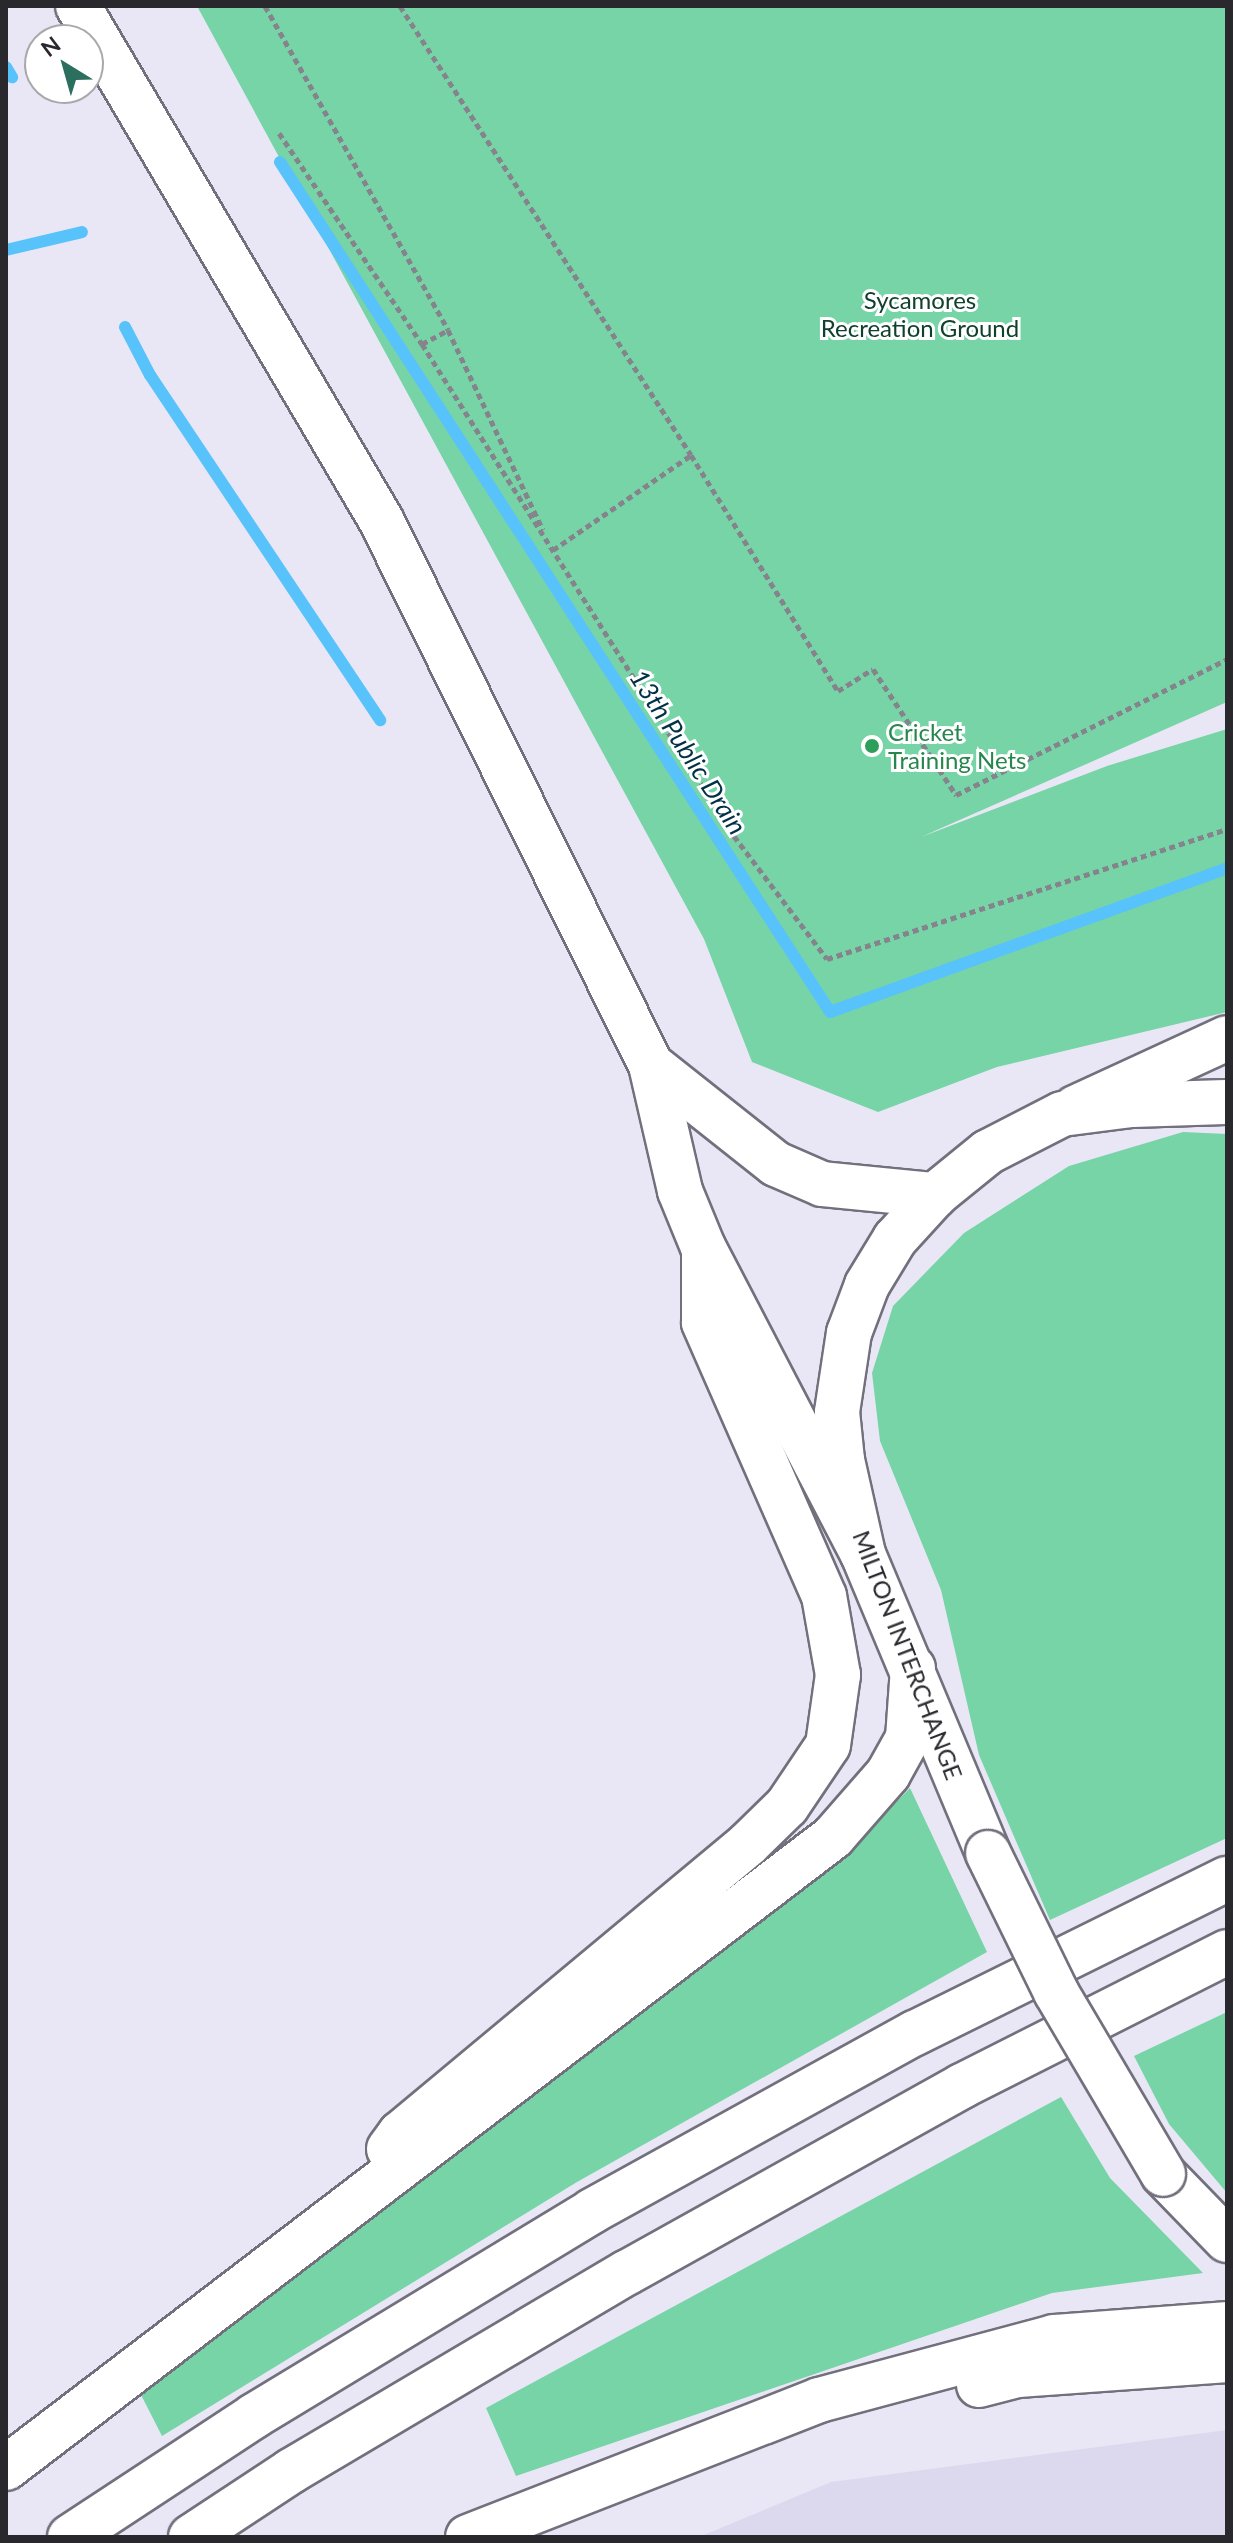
<!DOCTYPE html>
<style>
body{margin:0}
#map{position:relative;width:1233px;height:2543px;overflow:hidden;background:#e9e7f5;font-family:Lato,sans-serif}
div>[style]{position:absolute}
.built>*{inset:0;background:#dcd9ee}
.green>*{inset:0;background:#76d4a7}
.stream>*{height:12px;margin:-6px;padding:0 6px;transform-origin:6px;border-radius:6px;background:#58c2fb}
.path>*{height:5px;margin-top:-2.5px;transform-origin:0;background:repeating-linear-gradient(90deg,#85848d 0 6px,transparent 0 10px)}
.roads{filter:drop-shadow(2px 0 #72707c) drop-shadow(-2px 0 #72707c) drop-shadow(0 2px #72707c) drop-shadow(0 -2px #72707c)}
.tertiary>*{height:44px;margin:-22px;padding:0 22px;transform-origin:22px;border-radius:22px;background:#fff}
.trunk>*{height:44px;margin:-22px;padding:0 22px;transform-origin:22px;border-radius:22px;background:#fff}
.bridges{filter:drop-shadow(2px 0 #72707c) drop-shadow(-2px 0 #72707c) drop-shadow(0 2px #72707c) drop-shadow(0 -2px #72707c)}
.trunk-bridge>*{height:44px;margin:-22px;padding:0 22px;transform-origin:22px;border-radius:22px;background:#fff}
.dots>*{width:22px;height:22px;translate:-50% -50%;box-sizing:border-box;border:4px solid #fff;border-radius:50%}
span{translate:-50% -50%;white-space:nowrap;text-align:center;line-height:1.15;-webkit-text-stroke:6px #fff;paint-order:stroke}
.park-label{font-size:24px;color:#11412d}
.leisure-label{font-size:24px;color:#27864d}
.left{translate:0 -50%;text-align:left}
.street-label{font-size:24px;color:#29282d}
.water-label{font-size:26px;color:#003147;font-style:italic}
.frame{position:absolute;inset:0;border:8px solid #29282d;pointer-events:none}
.north{position:absolute;left:24px;top:24px;width:80px;height:80px;box-sizing:border-box;background:#fff;border:2px solid #a9a9ab;border-radius:50%;rotate:323deg;font-size:22px;font-weight:700;line-height:32px;text-align:center;color:#29282d}
.north::after{content:'';display:block;margin:auto;width:28px;height:36px;background:#2d6f5f;clip-path:polygon(50% 0,100% 100%,50% 72%,0 100%)}
</style>
<div id="map">
<div class="built">
<div style="clip-path:polygon(1227px 2430px,1227px 2537px,699px 2537px,831px 2482px)"></div>
</div>
<div class="green">
<div style="clip-path:polygon(197px 6px,1227px 6px,1227px 702px,921px 837px,1107px 766px,1227px 729px,1227px 1012px,997px 1067px,878px 1112px,752px 1062px,704px 939px)"></div>
<div style="clip-path:polygon(1183px 1132px,1227px 1134px,1227px 1838px,1050px 1920px,979px 1755px,941px 1590px,880px 1441px,872px 1373px,893px 1306px,964px 1233px,1069px 1166px)"></div>
<div style="clip-path:polygon(910px 1788px,987px 1952px,577px 2182px,162px 2436px,136px 2385px,860px 1839px)"></div>
<div style="clip-path:polygon(1227px 2012px,1227px 2193px,1169px 2124px,1134px 2056px)"></div>
<div style="clip-path:polygon(1061px 2097px,1110px 2178px,1203px 2273px,1052px 2293px,516px 2476px,486px 2408px)"></div>
</div>
<div class="stream">
<div style="left:6px;top:67px;width:12px;rotate:59deg"></div>
<div style="left:280px;top:162px;width:1012px;rotate:57.09deg"></div>
<div style="left:830px;top:1012px;width:422px;rotate:-19.9deg"></div>
<div style="left:6px;top:250px;width:78px;rotate:-13.3deg"></div>
<div style="left:125px;top:327px;width:54px;rotate:62.5deg"></div>
<div style="left:150px;top:375px;width:415px;rotate:56.3deg"></div>
</div>
<div class="path">
<div style="left:265px;top:6px;width:372px;rotate:60.5deg"></div>
<div style="left:400px;top:6px;width:535px;rotate:57.05deg"></div>
<div style="left:279px;top:133px;width:255px;rotate:55.9deg"></div>
<div style="left:422px;top:344px;width:583px;rotate:57.62deg"></div>
<div style="left:734px;top:836px;width:154px;rotate:52.9deg"></div>
<div style="left:827px;top:959px;width:421px;rotate:-18deg"></div>
<div style="left:422px;top:344px;width:30px;rotate:-28deg"></div>
<div style="left:448px;top:330px;width:221px;rotate:64.6deg"></div>
<div style="left:553px;top:550px;width:168px;rotate:-34.5deg"></div>
<div style="left:691px;top:455px;width:278px;rotate:58.1deg"></div>
<div style="left:838px;top:691px;width:41px;rotate:-32.2deg"></div>
<div style="left:873px;top:669px;width:151px;rotate:56.6deg"></div>
<div style="left:956px;top:795px;width:303px;rotate:-26.6deg"></div>
</div>
<div class="roads">
<div class="tertiary">
<div style="left:1075px;top:1108px;width:167px;rotate:-24.7deg"></div>
</div>
<div class="trunk">
<div style="left:78px;top:6px;width:597px;rotate:59.48deg"></div>
<div style="left:381px;top:520px;width:608px;rotate:63.65deg"></div>
<div style="left:651px;top:1065px;width:129px;rotate:77deg"></div>
<div style="left:680px;top:1191px;width:61px;rotate:67.7deg"></div>
<div style="left:703px;top:1247px;width:346px;rotate:62.5deg"></div>
<div style="left:651px;top:1065px;width:159px;rotate:38.4deg"></div>
<div style="left:776px;top:1164px;width:50px;rotate:23.5deg"></div>
<div style="left:822px;top:1184px;width:114px;rotate:5.6deg"></div>
<div style="left:988px;top:1853px;width:324px;rotate:-112.7deg"></div>
<div style="left:863px;top:1554px;width:96px;rotate:-102.6deg"></div>
<div style="left:842px;top:1460px;width:48px;rotate:-95.9deg"></div>
<div style="left:837px;top:1412px;width:80px;rotate:-81.4deg"></div>
<div style="left:849px;top:1333px;width:51px;rotate:-69.4deg"></div>
<div style="left:867px;top:1285px;width:54px;rotate:-58.7deg"></div>
<div style="left:895px;top:1239px;width:59px;rotate:-47.7deg"></div>
<div style="left:935px;top:1195px;width:68px;rotate:-39.1deg"></div>
<div style="left:988px;top:1152px;width:83px;rotate:-27.2deg"></div>
<div style="left:1062px;top:1114px;width:70px;rotate:-7.4deg"></div>
<div style="left:1131px;top:1105px;width:96px;rotate:-1.8deg"></div>
<div style="left:389px;top:2149px;width:19px;rotate:-54deg"></div>
<div style="left:400px;top:2134px;width:453px;rotate:-39.8deg"></div>
<div style="left:748px;top:1844px;width:54px;rotate:-44.3deg"></div>
<div style="left:787px;top:1806px;width:73px;rotate:-56.1deg"></div>
<div style="left:828px;top:1745px;width:71px;rotate:-81.9deg"></div>
<div style="left:838px;top:1675px;width:80px;rotate:-100deg"></div>
<div style="left:824px;top:1596px;width:299px;rotate:-113.7deg"></div>
<div style="left:704px;top:1322px;width:66px;rotate:-90deg"></div>
<div style="left:1163px;top:2174px;width:92px;rotate:45.9deg"></div>
<div style="left:979px;top:2385px;width:40px;rotate:-14.4deg"></div>
<div style="left:1018px;top:2375px;width:210px;rotate:-4.1deg"></div>
<div style="left:6px;top:2468px;width:1040px;rotate:-37.34deg"></div>
<div style="left:833px;top:1837px;width:84px;rotate:-48.9deg"></div>
<div style="left:888px;top:1774px;width:41px;rotate:-60.9deg"></div>
<div style="left:908px;top:1738px;width:70px;rotate:-85.9deg"></div>
<div style="left:70px;top:2537px;width:220px;rotate:-33.3deg"></div>
<div style="left:254px;top:2416px;width:395px;rotate:-31.2deg"></div>
<div style="left:592px;top:2211px;width:369px;rotate:-28.9deg"></div>
<div style="left:915px;top:2033px;width:348px;rotate:-26.3deg"></div>
<div style="left:191px;top:2537px;width:120px;rotate:-33.4deg"></div>
<div style="left:291px;top:2471px;width:391px;rotate:-30.6deg"></div>
<div style="left:628px;top:2272px;width:382px;rotate:-29.1deg"></div>
<div style="left:962px;top:2086px;width:297px;rotate:-26.8deg"></div>
<div style="left:468px;top:2537px;width:377px;rotate:-21.3deg"></div>
<div style="left:819px;top:2400px;width:243px;rotate:-15deg"></div>
<div style="left:1054px;top:2337px;width:173px;rotate:-4.3deg"></div>
</div>
</div>
<div class="bridges">
<div class="trunk-bridge">
<div style="left:988px;top:1853px;width:155px;rotate:63.9deg"></div>
<div style="left:1056px;top:1992px;width:211px;rotate:59.5deg"></div>
</div>
</div>
<div class="dots">
<div style="left:872px;top:746px;background:#2e9e5b"></div>
</div>
<div class="park-label">
<span style="left:920px;top:314px">Sycamores<br>Recreation Ground</span>
</div>
<div class="leisure-label">
<span class="left" style="left:888px;top:746px">Cricket<br>Training Nets</span>
</div>
<div class="street-label">
<span style="left:908px;top:1655px;rotate:69deg">MILTON INTERCHANGE</span>
</div>
<div class="water-label">
<span style="left:688px;top:752px;rotate:57deg">13th Public Drain</span>
</div>
<div class="frame"></div>
<div class="north">N</div>
</div>
